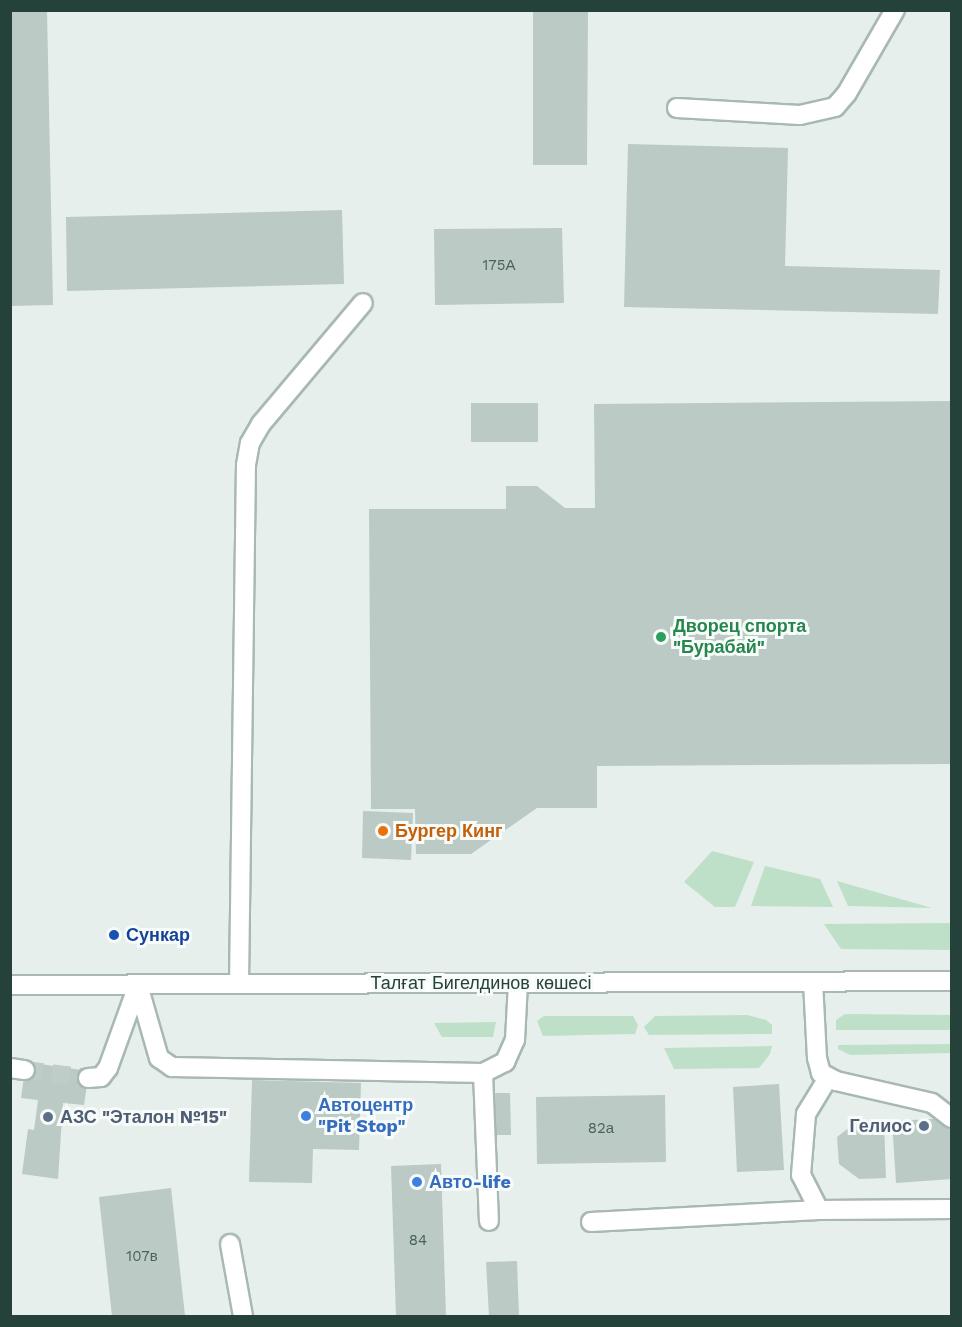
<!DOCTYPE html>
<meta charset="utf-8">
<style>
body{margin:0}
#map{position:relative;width:962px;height:1327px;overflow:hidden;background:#e6efeb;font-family:"Work Sans",sans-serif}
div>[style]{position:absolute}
.green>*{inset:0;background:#bfe0c8}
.building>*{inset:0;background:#bbcac4}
.minor-tunnel>*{height:18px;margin-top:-9px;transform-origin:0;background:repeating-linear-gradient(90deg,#bfccc8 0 18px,transparent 0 27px)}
.roads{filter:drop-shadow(2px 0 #a8b8b2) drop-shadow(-2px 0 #a8b8b2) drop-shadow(0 2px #a8b8b2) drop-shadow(0 -2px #a8b8b2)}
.minor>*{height:18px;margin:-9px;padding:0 9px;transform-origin:9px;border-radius:9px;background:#fff}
.dots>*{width:16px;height:16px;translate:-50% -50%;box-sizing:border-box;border:3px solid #f7fbf9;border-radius:50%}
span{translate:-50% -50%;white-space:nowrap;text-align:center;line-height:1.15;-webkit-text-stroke:6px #f7fbf9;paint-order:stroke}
.number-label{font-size:15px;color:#4a645c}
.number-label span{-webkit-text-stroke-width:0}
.leisure-label{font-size:18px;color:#27864d;font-weight:700}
.left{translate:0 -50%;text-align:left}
.food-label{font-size:18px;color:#c56008;font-weight:700}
.transit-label{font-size:18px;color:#164399;font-weight:700}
.street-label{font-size:18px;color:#24423a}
.shop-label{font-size:18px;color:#366cbe;font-weight:700}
.service-label{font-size:18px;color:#4e5e75;font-weight:700}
.right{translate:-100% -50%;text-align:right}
.frame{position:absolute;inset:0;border:12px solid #24423a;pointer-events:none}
</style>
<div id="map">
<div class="green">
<div style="clip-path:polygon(712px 851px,754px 862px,735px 907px,715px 907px,684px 882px)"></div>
<div style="clip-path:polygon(765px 866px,820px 879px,833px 907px,751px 906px)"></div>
<div style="clip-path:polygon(837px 881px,932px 908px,848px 906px)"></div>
<div style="clip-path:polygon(951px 923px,951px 950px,841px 949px,824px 924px)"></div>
<div style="clip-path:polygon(845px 1014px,951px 1015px,951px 1030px,836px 1030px,836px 1020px)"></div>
<div style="clip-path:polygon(747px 1015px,766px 1020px,772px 1025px,772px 1034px,649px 1035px,644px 1027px,655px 1016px)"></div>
<div style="clip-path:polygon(544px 1016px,633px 1016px,638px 1025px,635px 1034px,543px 1036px,537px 1021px)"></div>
<div style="clip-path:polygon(496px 1022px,493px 1037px,442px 1037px,434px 1023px)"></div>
<div style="clip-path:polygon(951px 1044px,951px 1053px,850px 1055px,838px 1049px,838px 1045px)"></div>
<div style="clip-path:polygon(772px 1046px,770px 1054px,759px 1068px,674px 1069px,664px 1048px)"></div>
</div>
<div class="building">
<div style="clip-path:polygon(10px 10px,47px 10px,53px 305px,10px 306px)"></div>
<div style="clip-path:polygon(533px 10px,588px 10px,587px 165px,533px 165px)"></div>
<div style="clip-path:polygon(628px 144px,788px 148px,785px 266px,940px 270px,938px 314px,624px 307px)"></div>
<div style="clip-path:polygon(342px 210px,344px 284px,67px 291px,66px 217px)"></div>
<div style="clip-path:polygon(562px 228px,564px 303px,435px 305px,434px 229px)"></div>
<div style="clip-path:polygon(952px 401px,952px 764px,597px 766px,597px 808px,537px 808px,471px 854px,416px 854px,415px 809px,371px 809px,369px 509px,506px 509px,506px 486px,537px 486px,565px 508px,595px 508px,594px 404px)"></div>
<div style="clip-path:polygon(471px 403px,538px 403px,538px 442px,471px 442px)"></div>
<div style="clip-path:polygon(363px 811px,413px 813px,411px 860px,362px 858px)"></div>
<div style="clip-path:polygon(26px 1062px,89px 1071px,84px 1105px,63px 1103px,58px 1179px,22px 1174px,28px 1129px,34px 1130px,38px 1100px,21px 1098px)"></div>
<div style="clip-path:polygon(252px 1080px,361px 1083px,359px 1150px,313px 1149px,312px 1183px,249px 1182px)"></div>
<div style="clip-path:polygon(779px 1084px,784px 1170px,737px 1172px,733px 1087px)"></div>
<div style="clip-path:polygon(495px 1093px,510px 1093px,511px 1135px,496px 1135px)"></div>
<div style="clip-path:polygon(665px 1095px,666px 1162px,537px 1164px,536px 1097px)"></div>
<div style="clip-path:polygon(952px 1118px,952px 1179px,896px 1183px,892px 1121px)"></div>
<div style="clip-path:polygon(884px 1122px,886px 1178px,859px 1179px,839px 1164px,837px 1137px,855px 1123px)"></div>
<div style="clip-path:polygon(441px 1164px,446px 1316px,396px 1316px,391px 1166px)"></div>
<div style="clip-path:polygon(171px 1188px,185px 1316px,112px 1316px,99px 1197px)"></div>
<div style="clip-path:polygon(517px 1261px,519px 1316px,489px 1316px,486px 1262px)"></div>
</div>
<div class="minor-tunnel">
<div style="left:25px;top:1070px;width:64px;rotate:7.2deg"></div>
</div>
<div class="roads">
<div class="minor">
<div style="left:677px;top:108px;width:123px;rotate:3.3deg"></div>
<div style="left:800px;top:115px;width:36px;rotate:-13deg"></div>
<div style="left:835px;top:107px;width:18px;rotate:-49deg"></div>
<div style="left:847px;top:93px;width:96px;rotate:-60deg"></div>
<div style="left:813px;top:982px;width:76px;rotate:87deg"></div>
<div style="left:817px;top:1058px;width:16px;rotate:75deg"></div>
<div style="left:821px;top:1073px;width:17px;rotate:28deg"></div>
<div style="left:836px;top:1081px;width:98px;rotate:12.9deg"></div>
<div style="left:932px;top:1103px;width:24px;rotate:38deg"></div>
<div style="left:239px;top:984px;width:519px;rotate:-89.23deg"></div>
<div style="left:246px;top:465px;width:22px;rotate:-80deg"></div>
<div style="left:250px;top:443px;width:22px;rotate:-60deg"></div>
<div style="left:261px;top:424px;width:158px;rotate:-49.9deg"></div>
<div style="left:10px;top:985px;width:942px;rotate:-0.24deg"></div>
<div style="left:138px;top:985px;width:76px;rotate:74deg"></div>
<div style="left:159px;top:1058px;width:16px;rotate:35deg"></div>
<div style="left:172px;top:1067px;width:311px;rotate:1.1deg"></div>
<div style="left:483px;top:1073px;width:25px;rotate:-27deg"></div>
<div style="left:505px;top:1062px;width:24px;rotate:-66deg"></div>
<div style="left:515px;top:1040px;width:57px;rotate:-87deg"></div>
<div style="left:10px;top:1068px;width:15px;rotate:8deg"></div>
<div style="left:483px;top:1073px;width:148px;rotate:87.7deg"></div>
<div style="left:88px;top:1078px;width:13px;rotate:-4deg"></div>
<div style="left:101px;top:1077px;width:11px;rotate:-52deg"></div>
<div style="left:108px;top:1068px;width:88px;rotate:-70.1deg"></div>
<div style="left:819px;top:1210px;width:39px;rotate:-117deg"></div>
<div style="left:801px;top:1175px;width:61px;rotate:-85.3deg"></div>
<div style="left:806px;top:1114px;width:42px;rotate:-58.6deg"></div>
<div style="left:591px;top:1222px;width:228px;rotate:-3deg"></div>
<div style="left:819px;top:1210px;width:133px;rotate:-0.4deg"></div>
<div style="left:230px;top:1244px;width:73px;rotate:79.8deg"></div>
</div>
</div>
<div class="dots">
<div style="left:661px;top:637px;background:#2e9e5b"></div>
<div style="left:383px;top:831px;background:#e8710a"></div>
<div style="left:114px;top:935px;background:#1a4fb4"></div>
<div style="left:306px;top:1116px;background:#3f7fe0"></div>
<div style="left:48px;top:1117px;background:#5c6f8a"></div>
<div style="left:924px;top:1126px;background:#5c6f8a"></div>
<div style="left:417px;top:1182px;background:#3f7fe0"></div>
</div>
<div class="number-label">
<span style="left:499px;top:266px">175А</span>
<span style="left:601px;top:1129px">82а</span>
<span style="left:418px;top:1241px">84</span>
<span style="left:142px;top:1257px">107в</span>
</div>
<div class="leisure-label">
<span class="left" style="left:673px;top:637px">Дворец спорта<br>"Бурабай"</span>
</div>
<div class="food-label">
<span class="left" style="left:395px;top:831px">Бургер Кинг</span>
</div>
<div class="transit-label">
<span class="left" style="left:126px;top:935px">Сункар</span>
</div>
<div class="street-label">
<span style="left:481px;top:983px">Талғат Бигелдинов көшесі</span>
</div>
<div class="shop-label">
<span class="left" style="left:318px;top:1116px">Автоцентр<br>"Pit Stop"</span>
<span class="left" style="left:429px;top:1182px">Авто-life</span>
</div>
<div class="service-label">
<span class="left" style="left:60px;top:1117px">АЗС "Эталон №15"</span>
<span class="right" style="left:912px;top:1126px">Гелиос</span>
</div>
<div class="frame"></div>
</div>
